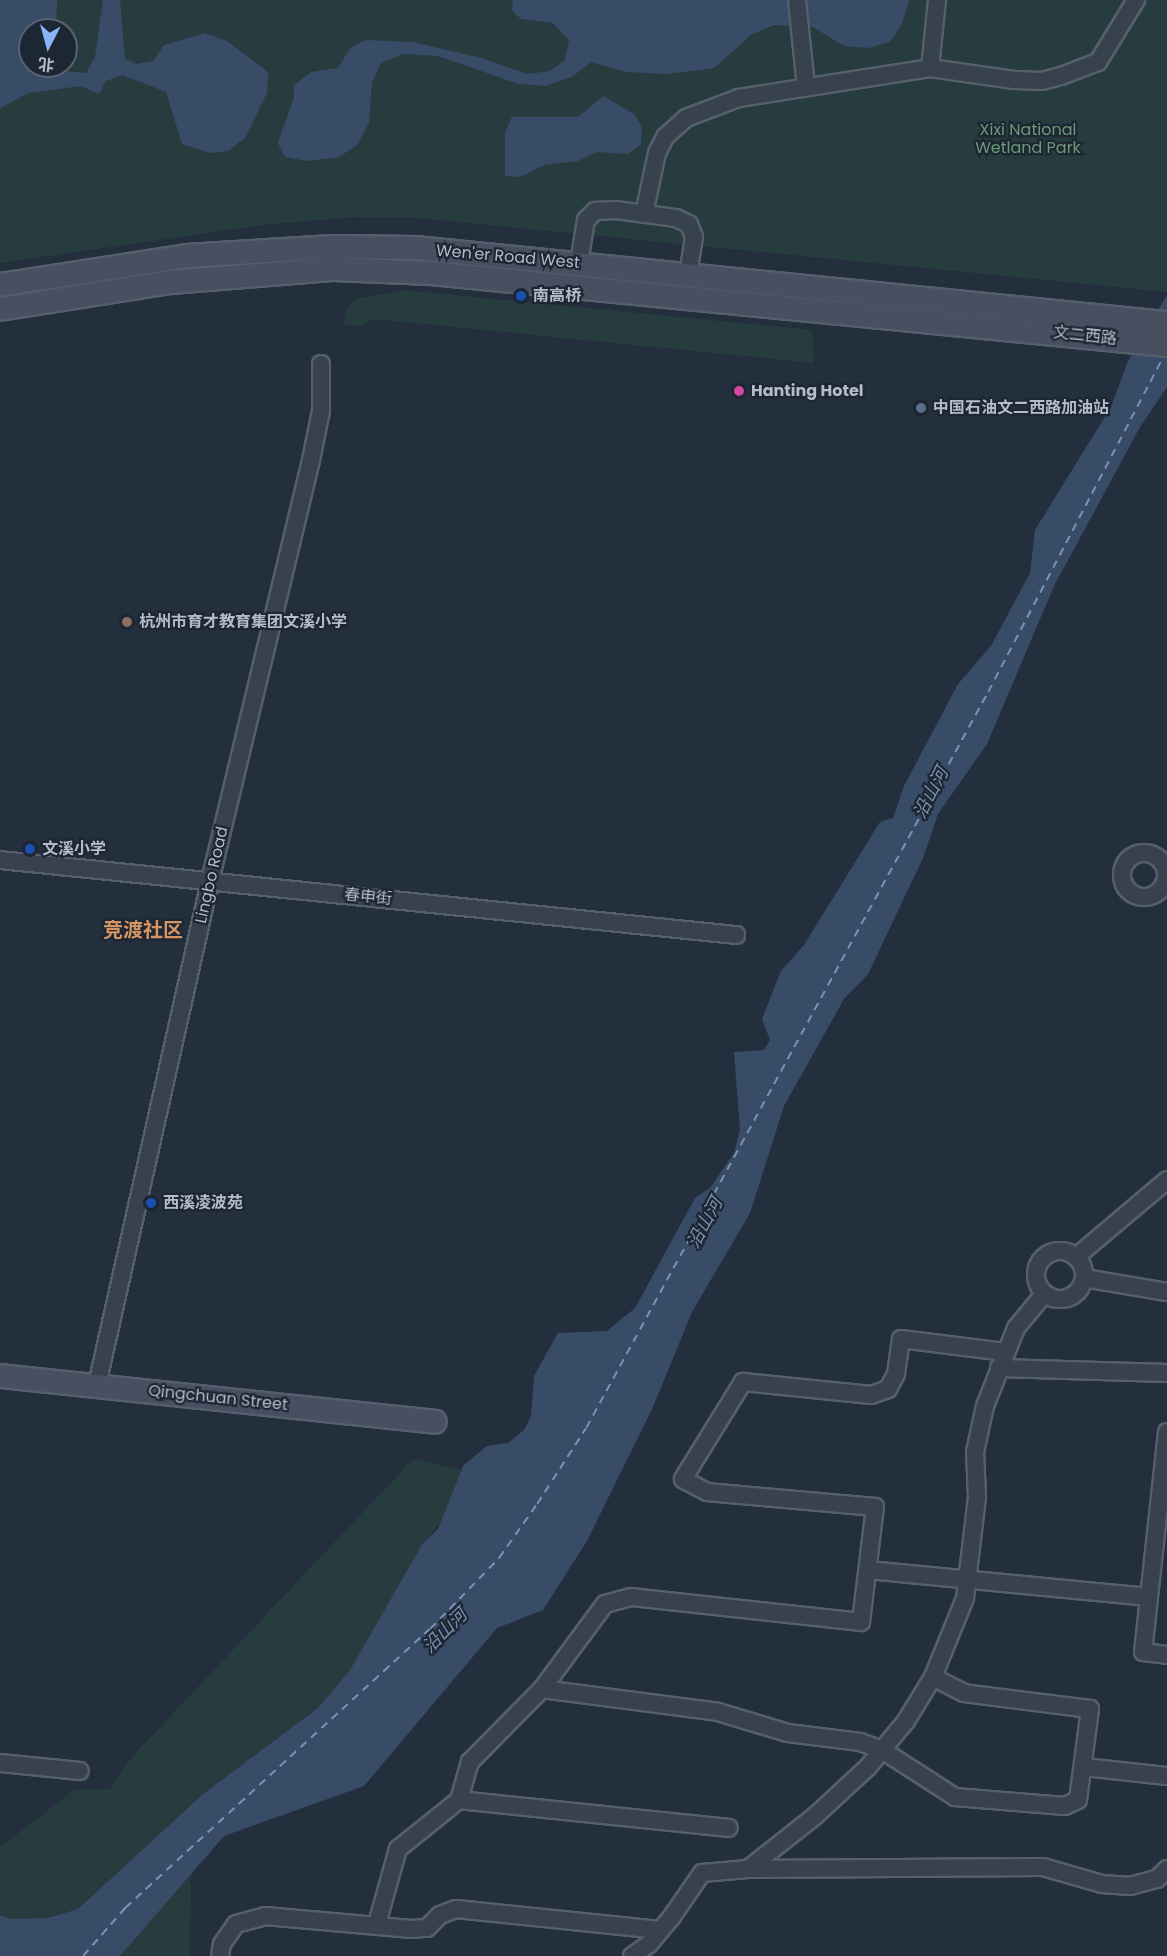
<!DOCTYPE html>
<meta charset="utf-8">
<style>
body{margin:0}
#map{position:relative;width:1167px;height:1956px;overflow:hidden;background:#242f3e;font-family:Poppins,"Noto Sans SC",sans-serif}
div>[style]{position:absolute}
.green>*{inset:0;background:#263c3f}
.water>*{inset:0;background:#394c67}
.ferry>*{height:1.5px;margin-top:-0.75px;transform-origin:0;background:repeating-linear-gradient(90deg,#7c92b1 0 8px,transparent 0 14px)}
.roads{filter:drop-shadow(2px 0 #565f6c) drop-shadow(-2px 0 #565f6c) drop-shadow(0 2px #565f6c) drop-shadow(0 -2px #565f6c)}
.street>*{height:16px;margin:-8px;padding:0 8px;transform-origin:8px;border-radius:8px;background:#38414e}
.street>.ring{margin:-8px;padding:0;box-sizing:content-box;background:none;border:16px solid #38414e;border-radius:50%}
.secondary>*{height:22px;margin:-11px;padding:0 11px;transform-origin:11px;border-radius:11px;background:#465061}
.dots>*{width:16px;height:16px;translate:-50% -50%;box-sizing:border-box;border:3px solid #1d2633;border-radius:50%}
span{translate:-50% -50%;white-space:nowrap;text-align:center;line-height:1.15;-webkit-text-stroke:4.5px #1d2633;paint-order:stroke}
.park-label{font-size:16px;color:#6b9a76}
.street-label{font-size:16px;color:#b4bcc9}
.poi-label{font-size:16px;color:#b4bcc9;font-weight:700}
.left{translate:0 -50%;text-align:left}
.water-label{font-size:18px;color:#7c92b1;font-style:italic}
.quarter-label{font-size:20px;color:#d59563;font-weight:700}
.north{position:absolute;left:18px;top:18px;width:60px;height:60px;box-sizing:border-box;background:#1d2633;border:2px solid #59626f;border-radius:50%;rotate:186deg;font-size:16px;font-weight:700;line-height:24px;text-align:center;color:#b4bcc9}
.north::after{content:'';display:block;margin:auto;width:21px;height:27px;background:#8ab4f8;clip-path:polygon(50% 0,100% 100%,50% 72%,0 100%)}
</style>
<div id="map">
<div class="green">
<div style="clip-path:polygon(evenodd,0 0,1167px 0,1167px 292px,418px 218px,355px 217px,263px 225px,0 263px,0 0,30px 30px,66px 30px,66px 66px,30px 66px,30px 30px)"></div>
<div style="clip-path:polygon(402px 290px,812px 330px,814px 363px,374px 319px,361px 326px,344px 325px,345px 312px,356px 299px)"></div>
<div style="clip-path:polygon(413px 1459px,462px 1470px,446px 1516px,423px 1543px,350px 1670px,318px 1708px,203px 1794px,78px 1909px,43px 1918px,11px 1919px,0 1915px,0 1847px,74px 1790px,110px 1789px,131px 1758px)"></div>
<div style="clip-path:polygon(191px 1870px,190px 1956px,120px 1956px)"></div>
</div>
<div class="water">
<div style="clip-path:polygon(0 0,57px 0,56px 30px,30px 30px,30px 66px,57px 66px,62px 71px,86px 73px,95px 57px,103px 0,120px 0,125px 59px,136px 64px,153px 61px,164px 45px,205px 33px,227px 41px,268px 72px,267px 93px,245px 138px,228px 151px,210px 153px,182px 144px,166px 92px,123px 75px,106px 81px,99px 94px,81px 86px,29px 93px,0 108px)"></div>
<div style="clip-path:polygon(513px 0,909px 0,902px 24px,890px 42px,868px 48px,844px 46px,813px 27px,774px 25px,751px 35px,714px 68px,667px 74px,627px 72px,591px 62px,572px 77px,545px 86px,519px 84px,438px 56px,403px 54px,381px 63px,372px 82px,369px 123px,357px 145px,339px 157px,307px 161px,285px 157px,278px 143px,294px 97px,294px 85px,311px 72px,338px 68px,350px 48px,366px 40px,412px 42px,482px 58px,527px 74px,550px 71px,565px 60px,569px 40px,553px 23px,521px 19px,512px 10px)"></div>
<div style="clip-path:polygon(603px 96px,634px 114px,642px 127px,641px 144px,628px 154px,597px 152px,578px 161px,544px 165px,520px 177px,505px 176px,505px 132px,512px 117px,578px 117px)"></div>
<div style="clip-path:polygon(1167px 295px,1167px 387px,1140px 427px,1054px 586px,987px 744px,938px 814px,923px 858px,868px 974px,844px 999px,784px 1106px,750px 1213px,692px 1312px,653px 1407px,587px 1541px,543px 1610px,497px 1628px,364px 1786px,224px 1836px,120px 1956px,0 1956px,0 1915px,11px 1919px,47px 1918px,78px 1909px,203px 1794px,318px 1708px,350px 1670px,423px 1543px,438px 1529px,463px 1466px,487px 1446px,508px 1443px,524px 1430px,531px 1416px,534px 1376px,558px 1333px,607px 1331px,635px 1308px,695px 1198px,710px 1188px,734px 1153px,740px 1130px,734px 1052px,764px 1050px,770px 1040px,762px 1019px,781px 971px,804px 945px,880px 822px,893px 818px,904px 786px,958px 684px,991px 646px,1030px 573px,1035px 530px,1111px 407px,1128px 361px)"></div>
</div>
<div class="ferry">
<div style="left:83px;top:1956px;width:64px;rotate:-48.8deg"></div>
<div style="left:125px;top:1908px;width:413px;rotate:-42.5deg"></div>
<div style="left:430px;top:1629px;width:99px;rotate:-45.8deg"></div>
<div style="left:499px;top:1558px;width:66px;rotate:-54.9deg"></div>
<div style="left:537px;top:1504px;width:90px;rotate:-57.2deg"></div>
<div style="left:586px;top:1428px;width:839px;rotate:-61.36deg"></div>
<div style="left:988px;top:692px;width:380px;rotate:-62.4deg"></div>
</div>
<div class="roads">
<div class="street">
<div style="left:797px;top:0;width:87px;rotate:84.1deg"></div>
<div style="left:930px;top:68px;width:68px;rotate:-84.1deg"></div>
<div style="left:644px;top:214px;width:62px;rotate:-78deg"></div>
<div style="left:657px;top:153px;width:18px;rotate:-63deg"></div>
<div style="left:665px;top:137px;width:28px;rotate:-42deg"></div>
<div style="left:686px;top:118px;width:57px;rotate:-20.7deg"></div>
<div style="left:739px;top:98px;width:193px;rotate:-8.9deg"></div>
<div style="left:930px;top:68px;width:85px;rotate:8.1deg"></div>
<div style="left:1014px;top:80px;width:28px;rotate:2deg"></div>
<div style="left:1042px;top:81px;width:20px;rotate:-15deg"></div>
<div style="left:1061px;top:76px;width:40px;rotate:-21deg"></div>
<div style="left:1098px;top:62px;width:73px;rotate:-58.5deg"></div>
<div style="left:579px;top:263px;width:44px;rotate:-80.8deg"></div>
<div style="left:586px;top:220px;width:13px;rotate:-45deg"></div>
<div style="left:595px;top:211px;width:21px;rotate:-3deg"></div>
<div style="left:616px;top:210px;width:61px;rotate:7.6deg"></div>
<div style="left:676px;top:218px;width:14px;rotate:25deg"></div>
<div style="left:689px;top:224px;width:14px;rotate:69deg"></div>
<div style="left:694px;top:237px;width:38px;rotate:99deg"></div>
<div class="ring" style="left:1122px;top:853px;width:28px;height:28px"></div>
<div style="left:0;top:860px;width:740px;rotate:5.82deg"></div>
<div class="ring" style="left:1036px;top:1251px;width:32px;height:32px"></div>
<div style="left:1076px;top:1257px;width:119px;rotate:-40.2deg"></div>
<div style="left:1084px;top:1278px;width:84px;rotate:9.6deg"></div>
<div style="left:999px;top:1368px;width:168px;rotate:1.7deg"></div>
<div style="left:97px;top:1385px;width:517px;rotate:-77.36deg"></div>
<div style="left:210px;top:881px;width:433px;rotate:-76.5deg"></div>
<div style="left:311px;top:460px;width:50px;rotate:-78.5deg"></div>
<div style="left:321px;top:411px;width:47px;rotate:-90deg"></div>
<div style="left:1167px;top:1432px;width:221px;rotate:96.2deg"></div>
<div style="left:1143px;top:1652px;width:24px;rotate:7deg"></div>
<div style="left:868px;top:1570px;width:282px;rotate:5.5deg"></div>
<div style="left:542px;top:1689px;width:177px;rotate:7.4deg"></div>
<div style="left:718px;top:1712px;width:73px;rotate:16.7deg"></div>
<div style="left:788px;top:1733px;width:73px;rotate:7.1deg"></div>
<div style="left:860px;top:1742px;width:23px;rotate:20deg"></div>
<div style="left:882px;top:1750px;width:87px;rotate:32.8deg"></div>
<div style="left:955px;top:1797px;width:110px;rotate:4.7deg"></div>
<div style="left:1065px;top:1806px;width:14px;rotate:-25deg"></div>
<div style="left:1078px;top:1800px;width:92px;rotate:-82.5deg"></div>
<div style="left:1090px;top:1709px;width:127px;rotate:-172.8deg"></div>
<div style="left:964px;top:1693px;width:35px;rotate:-153deg"></div>
<div style="left:0;top:1763px;width:80px;rotate:5.7deg"></div>
<div style="left:1084px;top:1767px;width:83px;rotate:6.2deg"></div>
<div style="left:459px;top:1800px;width:271px;rotate:5.9deg"></div>
<div style="left:748px;top:1869px;width:295px;rotate:-0.4deg"></div>
<div style="left:1043px;top:1867px;width:61px;rotate:16.1deg"></div>
<div style="left:1102px;top:1884px;width:28px;rotate:4deg"></div>
<div style="left:1130px;top:1886px;width:28px;rotate:-15deg"></div>
<div style="left:1157px;top:1879px;width:14px;rotate:-45deg"></div>
<div style="left:377px;top:1924px;width:78px;rotate:-74.4deg"></div>
<div style="left:398px;top:1849px;width:78px;rotate:-38.8deg"></div>
<div style="left:459px;top:1800px;width:40px;rotate:-74deg"></div>
<div style="left:470px;top:1762px;width:103px;rotate:-45.4deg"></div>
<div style="left:542px;top:1689px;width:106px;rotate:-53.5deg"></div>
<div style="left:605px;top:1604px;width:27px;rotate:-15deg"></div>
<div style="left:631px;top:1597px;width:231px;rotate:6.2deg"></div>
<div style="left:861px;top:1622px;width:116px;rotate:-83.1deg"></div>
<div style="left:875px;top:1507px;width:169px;rotate:-174.9deg"></div>
<div style="left:707px;top:1492px;width:27px;rotate:-152deg"></div>
<div style="left:683px;top:1479px;width:114px;rotate:-58.3deg"></div>
<div style="left:743px;top:1382px;width:129px;rotate:5.8deg"></div>
<div style="left:871px;top:1395px;width:18px;rotate:-19deg"></div>
<div style="left:888px;top:1389px;width:17px;rotate:-62deg"></div>
<div style="left:896px;top:1374px;width:35px;rotate:-82deg"></div>
<div style="left:901px;top:1339px;width:105px;rotate:7.1deg"></div>
<div style="left:220px;top:1956px;width:12px;rotate:-81deg"></div>
<div style="left:222px;top:1944px;width:24px;rotate:-55deg"></div>
<div style="left:236px;top:1924px;width:30px;rotate:-15deg"></div>
<div style="left:265px;top:1916px;width:147px;rotate:5.1deg"></div>
<div style="left:411px;top:1929px;width:16px;rotate:-4deg"></div>
<div style="left:427px;top:1928px;width:18px;rotate:-45deg"></div>
<div style="left:440px;top:1915px;width:17px;rotate:-21deg"></div>
<div style="left:456px;top:1909px;width:205px;rotate:5.9deg"></div>
<div style="left:632px;top:1956px;width:21px;rotate:-35deg"></div>
<div style="left:649px;top:1944px;width:38px;rotate:-50deg"></div>
<div style="left:673px;top:1915px;width:51px;rotate:-55.4deg"></div>
<div style="left:702px;top:1873px;width:46px;rotate:-5deg"></div>
<div style="left:748px;top:1869px;width:85px;rotate:-38.3deg"></div>
<div style="left:815px;top:1816px;width:72px;rotate:-42.8deg"></div>
<div style="left:868px;top:1767px;width:60px;rotate:-50.4deg"></div>
<div style="left:906px;top:1721px;width:52px;rotate:-58.5deg"></div>
<div style="left:933px;top:1677px;width:85px;rotate:-67.9deg"></div>
<div style="left:965px;top:1598px;width:102px;rotate:-83.2deg"></div>
<div style="left:977px;top:1497px;width:45px;rotate:-92.5deg"></div>
<div style="left:975px;top:1452px;width:47px;rotate:-77.7deg"></div>
<div style="left:985px;top:1406px;width:84px;rotate:-68.3deg"></div>
<div style="left:1016px;top:1328px;width:44px;rotate:-50.5deg"></div>
</div>
<div class="secondary">
<div style="left:0;top:285px;width:189px;rotate:-8.8deg"></div>
<div style="left:187px;top:256px;width:146px;rotate:-3.5deg"></div>
<div style="left:333px;top:247px;width:82px;rotate:0.7deg"></div>
<div style="left:415px;top:248px;width:756px;rotate:5.7deg"></div>
<div style="left:0;top:309px;width:173px;rotate:-9deg"></div>
<div style="left:171px;top:282px;width:164px;rotate:-4.6deg"></div>
<div style="left:334px;top:269px;width:97px;rotate:2.4deg"></div>
<div style="left:431px;top:273px;width:740px;rotate:5.59deg"></div>
<div style="left:0;top:1376px;width:437px;rotate:6deg"></div>
</div>
</div>
<div class="dots">
<div style="left:521px;top:296px;background:#1a4fb4"></div>
<div style="left:739px;top:391px;background:#d1479c"></div>
<div style="left:921px;top:408px;background:#5c6f8a"></div>
<div style="left:127px;top:622px;background:#8d6e63"></div>
<div style="left:30px;top:849px;background:#1a4fb4"></div>
<div style="left:151px;top:1203px;background:#1a4fb4"></div>
</div>
<div class="park-label">
<span style="left:1028px;top:139px">Xixi National<br>Wetland Park</span>
</div>
<div class="street-label">
<span style="left:508px;top:257px;rotate:5deg">Wen'er Road West</span>
<span style="left:1085px;top:336px;rotate:6deg">文二西路</span>
<span style="left:212px;top:875px;rotate:-77deg">Lingbo Road</span>
<span style="left:368px;top:897px;rotate:6deg">春申街</span>
<span style="left:218px;top:1398px;rotate:6deg">Qingchuan Street</span>
</div>
<div class="poi-label">
<span class="left" style="left:533px;top:296px">南高桥</span>
<span class="left" style="left:751px;top:391px">Hanting Hotel</span>
<span class="left" style="left:933px;top:408px">中国石油文二西路加油站</span>
<span class="left" style="left:139px;top:622px">杭州市育才教育集团文溪小学</span>
<span class="left" style="left:42px;top:849px">文溪小学</span>
<span class="left" style="left:163px;top:1203px">西溪凌波苑</span>
</div>
<div class="water-label">
<span style="left:931px;top:793px;rotate:-63deg">沿山河</span>
<span style="left:705px;top:1223px;rotate:-62deg">沿山河</span>
<span style="left:445px;top:1631px;rotate:-45deg">沿山河</span>
</div>
<div class="quarter-label">
<span style="left:143px;top:930px">竞渡社区</span>
</div>
<div class="north">北</div>
</div>
